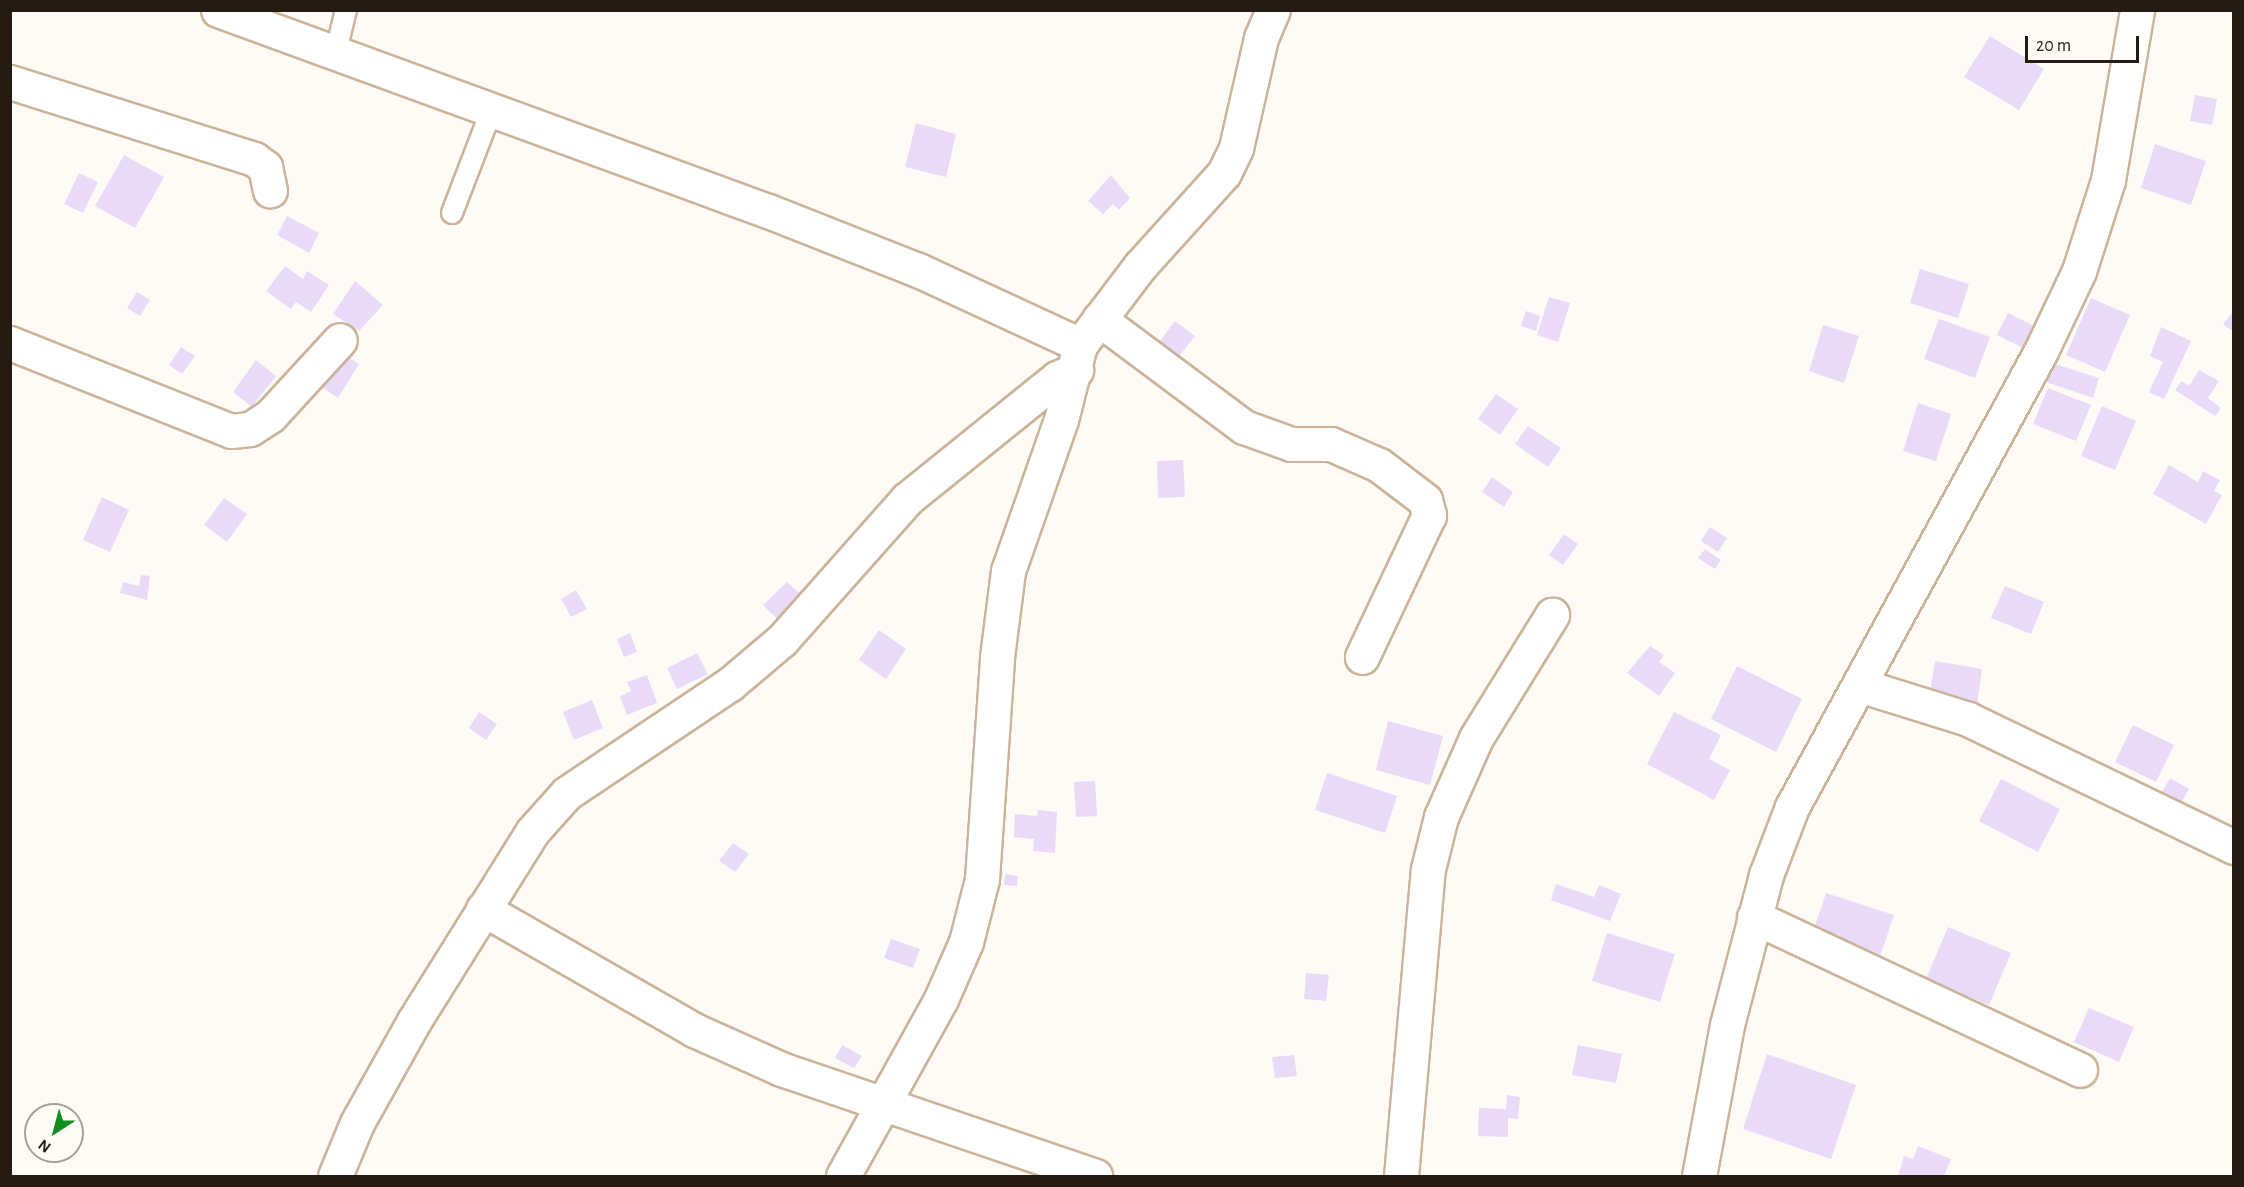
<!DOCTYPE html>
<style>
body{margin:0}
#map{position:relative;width:2244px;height:1187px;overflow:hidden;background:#fefaf5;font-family:"Alegreya Sans",sans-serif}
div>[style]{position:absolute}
.building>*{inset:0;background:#e9dbf8}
.roads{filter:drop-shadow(2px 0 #cab49a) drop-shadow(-2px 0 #cab49a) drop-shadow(0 2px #cab49a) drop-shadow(0 -2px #cab49a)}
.lane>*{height:20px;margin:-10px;padding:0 10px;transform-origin:10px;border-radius:10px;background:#fff}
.street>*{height:33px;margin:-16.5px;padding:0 16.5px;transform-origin:16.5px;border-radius:16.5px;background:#fff}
span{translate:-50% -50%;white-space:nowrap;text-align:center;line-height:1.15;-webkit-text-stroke:4.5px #fefaf5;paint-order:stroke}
.frame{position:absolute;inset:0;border:12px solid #241c13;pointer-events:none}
.north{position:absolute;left:24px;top:1103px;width:60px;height:60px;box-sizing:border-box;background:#fefaf5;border:2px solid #a7a19b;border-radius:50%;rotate:216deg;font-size:16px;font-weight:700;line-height:24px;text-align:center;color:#241c13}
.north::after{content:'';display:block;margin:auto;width:21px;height:27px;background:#0f8f1d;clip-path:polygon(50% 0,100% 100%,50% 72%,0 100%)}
.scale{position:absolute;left:2025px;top:36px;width:114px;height:27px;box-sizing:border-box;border:3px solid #241c13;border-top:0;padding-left:8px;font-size:18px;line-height:21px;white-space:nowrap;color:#241c13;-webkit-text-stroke:4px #fefaf5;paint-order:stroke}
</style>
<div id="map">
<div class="building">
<div style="clip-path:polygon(1990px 36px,2044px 69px,2019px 110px,1964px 77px)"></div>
<div style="clip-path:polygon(2195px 95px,2217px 99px,2212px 125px,2190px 121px)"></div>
<div style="clip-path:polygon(916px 123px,956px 134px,946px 177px,905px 167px)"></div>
<div style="clip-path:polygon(2155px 144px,2206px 161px,2191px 205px,2141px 188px)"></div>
<div style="clip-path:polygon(124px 155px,164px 177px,135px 228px,95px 206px)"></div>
<div style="clip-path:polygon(79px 173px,98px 182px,83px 213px,64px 204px)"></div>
<div style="clip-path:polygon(1111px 175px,1130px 198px,1119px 210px,1113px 204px,1103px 214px,1088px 201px)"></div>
<div style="clip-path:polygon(287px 216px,319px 233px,309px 253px,277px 235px)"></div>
<div style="clip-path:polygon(285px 266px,303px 279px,307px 271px,329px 285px,311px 312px,296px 302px,291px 309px,266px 291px)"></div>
<div style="clip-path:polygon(1920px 269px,1969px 284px,1958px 318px,1910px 303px)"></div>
<div style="clip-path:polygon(355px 281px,383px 305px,359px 331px,333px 314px)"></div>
<div style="clip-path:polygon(137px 292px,150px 300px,140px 316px,127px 308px)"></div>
<div style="clip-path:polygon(1549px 297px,1570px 303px,1558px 342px,1537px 335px)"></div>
<div style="clip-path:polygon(2091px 298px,2130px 315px,2105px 372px,2066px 355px)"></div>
<div style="clip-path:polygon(1526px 311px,1540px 316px,1536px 331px,1521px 326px)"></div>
<div style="clip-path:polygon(2234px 311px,2234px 332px,2223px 324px)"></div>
<div style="clip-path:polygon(2008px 313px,2038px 328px,2027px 350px,1997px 335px)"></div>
<div style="clip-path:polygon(1939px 319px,1990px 337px,1975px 378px,1924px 359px)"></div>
<div style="clip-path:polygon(1175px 321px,1195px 336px,1173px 364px,1154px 349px)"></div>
<div style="clip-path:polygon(1823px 325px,1859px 336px,1844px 383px,1809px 371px)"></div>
<div style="clip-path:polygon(2161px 327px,2191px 341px,2164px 399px,2149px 392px,2163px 362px,2150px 356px)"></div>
<div style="clip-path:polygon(181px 347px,195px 356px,182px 374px,169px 365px)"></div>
<div style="clip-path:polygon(339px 351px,359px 364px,338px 398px,317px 384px)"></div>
<div style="clip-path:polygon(256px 360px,276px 376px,252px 407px,233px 392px)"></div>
<div style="clip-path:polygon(2052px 363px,2099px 378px,2093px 398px,2046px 382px)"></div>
<div style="clip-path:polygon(2199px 370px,2219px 381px,2208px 398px,2221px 408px,2215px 416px,2175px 390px,2182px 381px,2189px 386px)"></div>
<div style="clip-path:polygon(2048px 388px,2091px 405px,2076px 441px,2033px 424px)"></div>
<div style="clip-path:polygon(1496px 394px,1518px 409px,1500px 435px,1478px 419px)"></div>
<div style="clip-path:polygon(1918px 403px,1951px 414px,1936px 461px,1903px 451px)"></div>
<div style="clip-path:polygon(2102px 406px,2136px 421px,2115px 470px,2081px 456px)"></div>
<div style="clip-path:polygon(1528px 426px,1561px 448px,1548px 467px,1515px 444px)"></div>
<div style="clip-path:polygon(1183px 460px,1185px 497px,1158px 498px,1157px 461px)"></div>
<div style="clip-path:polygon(2169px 465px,2198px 482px,2203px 471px,2220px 480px,2214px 491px,2222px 495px,2206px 524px,2153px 494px)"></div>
<div style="clip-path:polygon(1492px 477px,1513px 492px,1504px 507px,1482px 492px)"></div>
<div style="clip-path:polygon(102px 497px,129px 510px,110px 552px,83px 540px)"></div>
<div style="clip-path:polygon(224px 498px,247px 514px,227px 542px,204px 525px)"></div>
<div style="clip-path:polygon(1710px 527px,1727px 538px,1718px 552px,1701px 541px)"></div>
<div style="clip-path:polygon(1564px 534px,1578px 544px,1563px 565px,1549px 555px)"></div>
<div style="clip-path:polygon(1705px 549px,1721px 560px,1715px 569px,1698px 558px)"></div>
<div style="clip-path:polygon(141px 575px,150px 576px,147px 600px,120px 593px,123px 582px,139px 586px)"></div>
<div style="clip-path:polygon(787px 582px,807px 600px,783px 625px,763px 605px)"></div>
<div style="clip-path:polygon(2005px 586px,2044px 602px,2031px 634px,1991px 618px)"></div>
<div style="clip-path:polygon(576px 590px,587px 609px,571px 617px,561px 599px)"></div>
<div style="clip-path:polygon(879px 630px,906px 649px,886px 679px,859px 660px)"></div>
<div style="clip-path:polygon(630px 633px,637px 652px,624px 657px,617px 639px)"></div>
<div style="clip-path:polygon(1650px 646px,1664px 655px,1659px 662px,1675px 673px,1659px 696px,1627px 673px)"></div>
<div style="clip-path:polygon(697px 653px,708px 674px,677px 689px,667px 668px)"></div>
<div style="clip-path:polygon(1935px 661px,1982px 669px,1977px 706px,1929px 699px)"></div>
<div style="clip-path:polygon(1737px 666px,1802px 699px,1776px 752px,1711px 719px)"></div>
<div style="clip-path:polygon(647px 675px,657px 703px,627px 715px,620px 696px,631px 691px,627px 682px)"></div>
<div style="clip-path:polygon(592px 700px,603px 728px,574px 740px,563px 712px)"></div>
<div style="clip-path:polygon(479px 712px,497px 724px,486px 740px,469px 728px)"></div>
<div style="clip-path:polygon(1674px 712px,1721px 735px,1709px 759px,1730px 770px,1714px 800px,1647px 764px)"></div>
<div style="clip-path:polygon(1388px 721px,1443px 736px,1430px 785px,1376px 770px)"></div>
<div style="clip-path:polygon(2133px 725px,2174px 745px,2156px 782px,2115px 762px)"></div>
<div style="clip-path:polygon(1327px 773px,1397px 796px,1385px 833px,1315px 810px)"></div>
<div style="clip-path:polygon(2170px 778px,2189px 789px,2177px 810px,2158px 799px)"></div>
<div style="clip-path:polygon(2001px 779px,2060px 809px,2038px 852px,1979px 821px)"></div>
<div style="clip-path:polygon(1095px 781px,1097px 816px,1076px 817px,1074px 782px)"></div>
<div style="clip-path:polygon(1038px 810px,1057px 812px,1055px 853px,1033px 851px,1034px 839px,1014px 837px,1015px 814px,1037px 816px)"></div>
<div style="clip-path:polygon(733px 843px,749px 854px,735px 872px,719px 861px)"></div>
<div style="clip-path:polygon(1005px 874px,1018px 876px,1017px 886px,1004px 885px)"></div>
<div style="clip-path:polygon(1556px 884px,1594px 897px,1599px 885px,1621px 894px,1610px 921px,1551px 900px)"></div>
<div style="clip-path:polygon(1826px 893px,1894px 915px,1880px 957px,1812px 935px)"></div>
<div style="clip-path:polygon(1948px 927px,2011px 953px,1989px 1005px,1926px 979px)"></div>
<div style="clip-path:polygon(1607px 933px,1675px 954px,1660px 1002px,1592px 981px)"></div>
<div style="clip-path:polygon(891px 939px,920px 949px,913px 968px,884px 958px)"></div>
<div style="clip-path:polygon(1306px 973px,1329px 975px,1326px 1001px,1304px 999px)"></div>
<div style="clip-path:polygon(2089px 1008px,2134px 1027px,2119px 1062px,2074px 1042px)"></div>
<div style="clip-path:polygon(842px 1045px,862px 1056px,854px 1068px,835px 1058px)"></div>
<div style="clip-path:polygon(1578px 1045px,1622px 1054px,1616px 1083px,1572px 1075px)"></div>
<div style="clip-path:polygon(1767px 1054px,1856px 1085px,1831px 1159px,1743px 1129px)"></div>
<div style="clip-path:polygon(1294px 1055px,1297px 1076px,1275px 1078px,1272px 1057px)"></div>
<div style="clip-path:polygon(1507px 1095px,1520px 1097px,1518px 1119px,1508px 1118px,1508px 1137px,1478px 1136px,1479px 1108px,1506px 1109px)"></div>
<div style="clip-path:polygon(1918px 1146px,1951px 1159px,1944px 1176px,1898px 1176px,1904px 1156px,1913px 1159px)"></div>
</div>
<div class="roads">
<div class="lane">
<div style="left:336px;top:51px;width:42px;rotate:-76.3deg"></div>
<div style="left:452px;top:213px;width:111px;rotate:-69deg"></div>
</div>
<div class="street">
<div style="left:218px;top:10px;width:586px;rotate:20.08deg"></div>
<div style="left:768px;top:211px;width:161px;rotate:21.5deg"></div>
<div style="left:918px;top:270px;width:179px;rotate:24.8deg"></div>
<div style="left:10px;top:82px;width:256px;rotate:17.5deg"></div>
<div style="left:254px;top:159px;width:14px;rotate:36deg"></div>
<div style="left:265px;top:167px;width:24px;rotate:78deg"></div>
<div style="left:1099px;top:319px;width:181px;rotate:36.7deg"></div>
<div style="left:1244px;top:427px;width:50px;rotate:19.9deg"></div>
<div style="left:1291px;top:444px;width:40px"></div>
<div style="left:1331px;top:444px;width:52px;rotate:23.6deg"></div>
<div style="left:1379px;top:465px;width:58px;rotate:37.3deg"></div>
<div style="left:1425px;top:500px;width:16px;rotate:75deg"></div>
<div style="left:1429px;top:515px;width:157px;rotate:115.3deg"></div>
<div style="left:10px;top:343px;width:238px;rotate:21.7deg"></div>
<div style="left:231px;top:431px;width:19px;rotate:-6deg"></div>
<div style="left:250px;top:429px;width:24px;rotate:-33deg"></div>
<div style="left:270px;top:416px;width:103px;rotate:-47.4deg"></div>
<div style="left:1859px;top:685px;width:114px;rotate:17.3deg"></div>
<div style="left:1968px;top:719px;width:295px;rotate:25.7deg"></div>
<div style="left:483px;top:909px;width:243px;rotate:29.8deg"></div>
<div style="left:694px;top:1030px;width:95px;rotate:24.1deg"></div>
<div style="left:781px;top:1069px;width:332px;rotate:18.8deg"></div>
<div style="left:1754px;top:917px;width:360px;rotate:25.1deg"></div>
<div style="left:335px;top:1176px;width:57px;rotate:-67.5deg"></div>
<div style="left:357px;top:1123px;width:117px;rotate:-60.8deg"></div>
<div style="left:414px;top:1021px;width:223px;rotate:-58deg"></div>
<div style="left:532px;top:832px;width:52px;rotate:-48.1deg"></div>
<div style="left:567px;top:793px;width:196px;rotate:-33.8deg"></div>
<div style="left:730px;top:684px;width:68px;rotate:-40.2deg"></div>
<div style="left:782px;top:640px;width:188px;rotate:-48.4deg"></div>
<div style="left:907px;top:499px;width:193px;rotate:-38.9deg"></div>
<div style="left:1057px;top:378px;width:21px;rotate:-23deg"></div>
<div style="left:843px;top:1176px;width:202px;rotate:-61deg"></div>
<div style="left:941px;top:999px;width:62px;rotate:-66.3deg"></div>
<div style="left:966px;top:942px;width:65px;rotate:-75.7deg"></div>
<div style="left:982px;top:879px;width:223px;rotate:-86.1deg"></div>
<div style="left:997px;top:657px;width:87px;rotate:-82.7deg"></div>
<div style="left:1008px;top:571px;width:160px;rotate:-70.7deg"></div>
<div style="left:1061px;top:420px;width:77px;rotate:-75.8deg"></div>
<div style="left:1080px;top:345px;width:99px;rotate:-52.8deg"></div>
<div style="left:1140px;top:266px;width:125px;rotate:-47.9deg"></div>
<div style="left:1224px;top:173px;width:28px;rotate:-64deg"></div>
<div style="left:1236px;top:148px;width:113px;rotate:-77.2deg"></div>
<div style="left:1261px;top:38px;width:30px;rotate:-67deg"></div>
<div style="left:1401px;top:1176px;width:308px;rotate:-85deg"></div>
<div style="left:1428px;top:869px;width:54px;rotate:-76deg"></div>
<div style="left:1441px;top:817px;width:86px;rotate:-66.1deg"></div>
<div style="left:1476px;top:738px;width:145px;rotate:-58.3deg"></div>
<div style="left:1699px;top:1176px;width:154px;rotate:-79.5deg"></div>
<div style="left:1727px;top:1025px;width:155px;rotate:-75.4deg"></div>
<div style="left:1766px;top:875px;width:73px;rotate:-69.1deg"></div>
<div style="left:1792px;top:807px;width:520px;rotate:-61.36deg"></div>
<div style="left:2041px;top:351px;width:89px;rotate:-64.6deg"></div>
<div style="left:2079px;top:271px;width:96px;rotate:-72.3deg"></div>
<div style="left:2108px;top:180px;width:172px;rotate:-80.3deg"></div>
</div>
</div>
<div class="frame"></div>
<div class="north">N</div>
<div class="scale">20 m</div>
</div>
